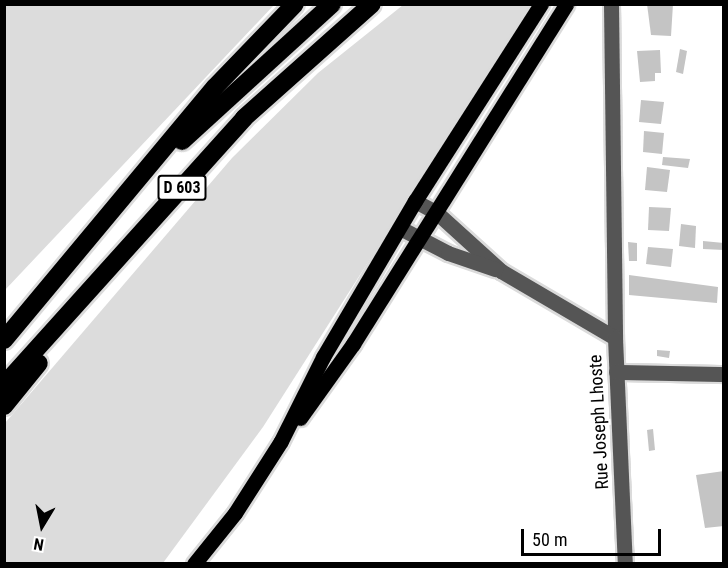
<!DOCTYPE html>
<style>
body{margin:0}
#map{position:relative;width:728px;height:568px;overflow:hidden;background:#fff;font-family:"Roboto Condensed",sans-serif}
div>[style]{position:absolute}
.green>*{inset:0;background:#dcdcdc}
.building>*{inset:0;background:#c4c4c4}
.roads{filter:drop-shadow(2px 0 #dbdbdb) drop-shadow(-2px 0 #dbdbdb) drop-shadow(0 2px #dbdbdb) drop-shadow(0 -2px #dbdbdb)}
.minor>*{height:15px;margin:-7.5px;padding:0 7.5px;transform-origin:7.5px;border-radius:7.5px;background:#555}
.major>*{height:15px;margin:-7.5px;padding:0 7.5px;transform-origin:7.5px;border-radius:7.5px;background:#000}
.highway>*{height:18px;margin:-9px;padding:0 9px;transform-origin:9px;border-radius:9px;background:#000}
span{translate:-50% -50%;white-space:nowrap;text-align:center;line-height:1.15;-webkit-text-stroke:4.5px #fff;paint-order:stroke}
.shield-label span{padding:2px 4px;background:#fff;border:2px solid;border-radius:4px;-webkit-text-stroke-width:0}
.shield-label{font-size:16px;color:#000;font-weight:700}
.street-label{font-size:18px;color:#000}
.frame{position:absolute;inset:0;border:6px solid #000;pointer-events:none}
.north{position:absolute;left:12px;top:496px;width:60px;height:60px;-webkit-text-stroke:4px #fff;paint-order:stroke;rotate:190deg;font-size:16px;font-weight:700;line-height:24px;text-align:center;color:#000}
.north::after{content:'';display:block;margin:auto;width:21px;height:27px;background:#000;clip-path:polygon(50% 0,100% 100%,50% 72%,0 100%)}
.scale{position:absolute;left:521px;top:529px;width:140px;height:27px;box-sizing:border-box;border:3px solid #000;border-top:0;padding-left:8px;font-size:18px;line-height:21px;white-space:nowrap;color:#000;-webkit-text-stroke:4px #fff;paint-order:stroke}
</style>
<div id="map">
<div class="green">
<div style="clip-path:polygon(5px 4px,274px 5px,5px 290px,4px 5px)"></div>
<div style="clip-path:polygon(403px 5px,532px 5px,263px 427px,163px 563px,5px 563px,5px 423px,232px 158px,318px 73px)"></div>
</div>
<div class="building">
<div style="clip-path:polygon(647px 4px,673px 4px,671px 36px,651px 35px)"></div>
<div style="clip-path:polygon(680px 49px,687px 51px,683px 74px,676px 72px)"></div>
<div style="clip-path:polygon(660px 50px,661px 73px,655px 73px,655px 81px,640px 82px,637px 51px)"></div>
<div style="clip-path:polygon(641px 100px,664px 102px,661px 124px,639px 122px)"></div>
<div style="clip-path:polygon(644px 131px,664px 133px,662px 154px,643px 152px)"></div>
<div style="clip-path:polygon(663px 157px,690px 159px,688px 168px,662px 165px)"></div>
<div style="clip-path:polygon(647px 167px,670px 170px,667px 192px,645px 190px)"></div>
<div style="clip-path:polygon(649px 207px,671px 208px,669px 231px,648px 230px)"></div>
<div style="clip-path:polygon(681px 224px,696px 226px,695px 248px,679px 246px)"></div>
<div style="clip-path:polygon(703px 241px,724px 243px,724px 250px,703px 249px)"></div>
<div style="clip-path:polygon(628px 242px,637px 243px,637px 261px,629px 261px)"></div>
<div style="clip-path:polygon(648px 247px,673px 249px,671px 267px,646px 264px)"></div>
<div style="clip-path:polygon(629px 275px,718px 287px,717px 303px,629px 295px)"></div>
<div style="clip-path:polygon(657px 350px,670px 351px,669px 358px,657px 356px)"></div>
<div style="clip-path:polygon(653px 429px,655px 450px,649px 451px,647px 430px)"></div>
<div style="clip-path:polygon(724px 471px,724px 526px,705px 528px,696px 475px)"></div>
</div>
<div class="roads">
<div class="minor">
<div style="left:611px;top:4px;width:334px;rotate:89.3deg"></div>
<div style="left:415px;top:201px;width:24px;rotate:28deg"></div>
<div style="left:436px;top:212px;width:88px;rotate:42.2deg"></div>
<div style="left:501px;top:271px;width:132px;rotate:30.4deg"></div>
<div style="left:615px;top:338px;width:226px;rotate:87.5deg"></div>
<div style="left:400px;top:228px;width:54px;rotate:27.5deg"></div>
<div style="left:448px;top:253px;width:50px;rotate:18.8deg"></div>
<div style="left:616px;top:372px;width:108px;rotate:1.1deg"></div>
</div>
<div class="major">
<div style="left:300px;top:418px;width:91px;rotate:-54.4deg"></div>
<div style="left:353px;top:344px;width:401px;rotate:-57.9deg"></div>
<div style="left:194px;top:564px;width:65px;rotate:-51.2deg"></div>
<div style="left:235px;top:513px;width:85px;rotate:-57.4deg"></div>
<div style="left:281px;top:441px;width:94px;rotate:-63.4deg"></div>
<div style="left:323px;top:357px;width:181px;rotate:-59.5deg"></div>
<div style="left:415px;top:201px;width:234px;rotate:-57.4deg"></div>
</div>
<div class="highway">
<div style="left:182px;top:141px;width:203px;rotate:-42.4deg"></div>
<div style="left:4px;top:340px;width:329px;rotate:-50.2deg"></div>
<div style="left:215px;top:87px;width:115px;rotate:-46.1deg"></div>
<div style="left:4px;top:385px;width:359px;rotate:-48deg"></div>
<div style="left:244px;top:118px;width:171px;rotate:-41.7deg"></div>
<div style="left:4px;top:406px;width:55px;rotate:-50.9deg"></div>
</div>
</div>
<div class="shield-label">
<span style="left:182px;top:188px">D 603</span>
</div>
<div class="street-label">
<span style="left:599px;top:422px;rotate:-93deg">Rue Joseph Lhoste</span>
</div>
<div class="frame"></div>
<div class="north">N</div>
<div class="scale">50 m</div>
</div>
